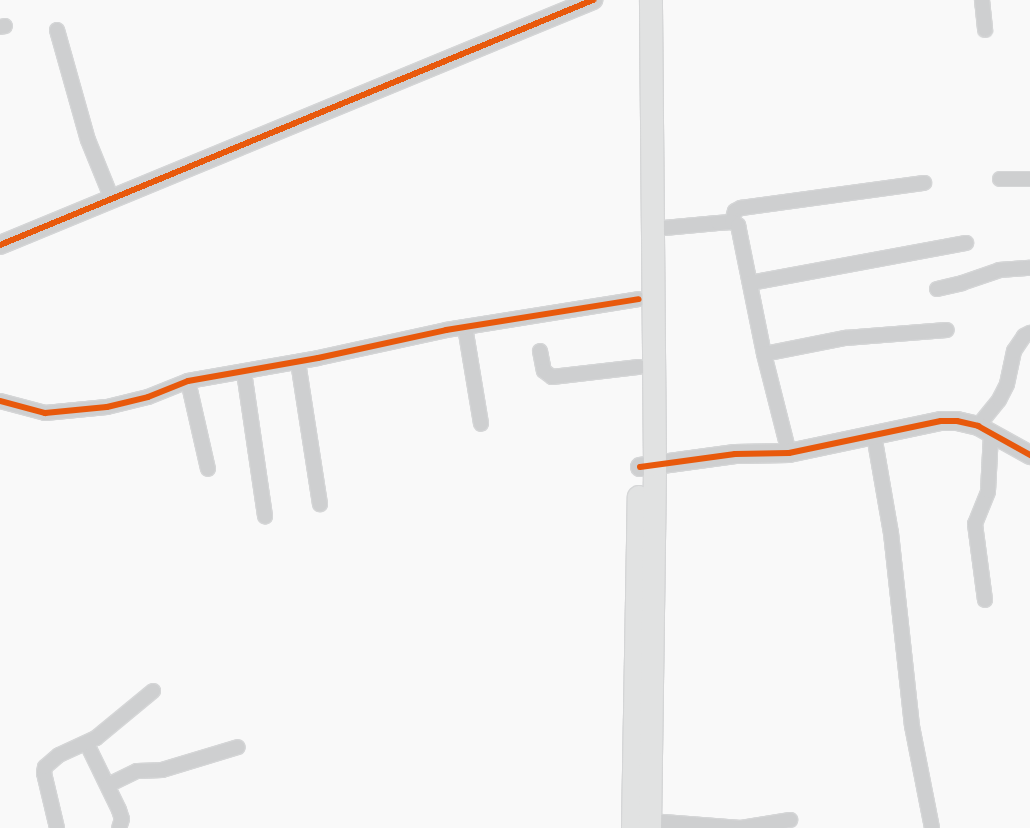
<!DOCTYPE html>
<style>
body{margin:0}
#map{position:relative;width:1030px;height:828px;overflow:hidden;background:#f9f9f9;font-family:Overpass,sans-serif}
div>[style]{position:absolute}
.roads{filter:drop-shadow(1px 0 #d5d6d7) drop-shadow(-1px 0 #d5d6d7) drop-shadow(0 1px #d5d6d7) drop-shadow(0 -1px #d5d6d7)}
.minor>*{height:14px;margin:-7px;padding:0 7px;transform-origin:7px;border-radius:7px;background:#cecfd0}
.tertiary>*{height:18px;margin:-9px;padding:0 9px;transform-origin:9px;border-radius:9px;background:#cecfd0}
.primary>*{height:22px;margin:-11px;padding:0 11px;transform-origin:11px;border-radius:11px;background:#e1e2e2}
.cycleway>*{height:6px;margin:-3px;padding:0 3px;transform-origin:3px;border-radius:3px;background:#e8590c}
span{translate:-50% -50%;white-space:nowrap;text-align:center;line-height:1.15;-webkit-text-stroke:5px #fff;paint-order:stroke}
</style>
<div id="map">
<div class="roads">
<div class="minor">
<div style="left:982px;top:0;width:30px;rotate:84deg"></div>
<div style="left:0;top:27px;width:5px;rotate:-11deg"></div>
<div style="left:57px;top:30px;width:114px;rotate:74.3deg"></div>
<div style="left:88px;top:140px;width:64px;rotate:67.9deg"></div>
<div style="left:1000px;top:179px;width:30px"></div>
<div style="left:732px;top:222px;width:11px;rotate:-75deg"></div>
<div style="left:735px;top:211px;width:7px;rotate:-27deg"></div>
<div style="left:741px;top:208px;width:185px;rotate:-7.8deg"></div>
<div style="left:653px;top:229px;width:65px;rotate:-5.3deg"></div>
<div style="left:718px;top:223px;width:14px;rotate:-4deg"></div>
<div style="left:732px;top:222px;width:7px;rotate:27deg"></div>
<div style="left:738px;top:225px;width:132px;rotate:78.6deg"></div>
<div style="left:764px;top:354px;width:102px;rotate:75.8deg"></div>
<div style="left:750px;top:283px;width:220px;rotate:-10.5deg"></div>
<div style="left:937px;top:289px;width:26px;rotate:-13deg"></div>
<div style="left:962px;top:283px;width:39px;rotate:-19deg"></div>
<div style="left:999px;top:270px;width:31px;rotate:-4deg"></div>
<div style="left:465px;top:327px;width:98px;rotate:80.6deg"></div>
<div style="left:540px;top:351px;width:20px;rotate:79deg"></div>
<div style="left:544px;top:371px;width:10px;rotate:37deg"></div>
<div style="left:552px;top:377px;width:88px;rotate:-6.6deg"></div>
<div style="left:764px;top:354px;width:83px;rotate:-11.2deg"></div>
<div style="left:845px;top:338px;width:102px;rotate:-4.5deg"></div>
<div style="left:298px;top:362px;width:144px;rotate:81.2deg"></div>
<div style="left:244px;top:372px;width:146px;rotate:81.7deg"></div>
<div style="left:188px;top:381px;width:90px;rotate:77.2deg"></div>
<div style="left:0;top:401px;width:47px;rotate:14.9deg"></div>
<div style="left:45px;top:413px;width:62px;rotate:-5.5deg"></div>
<div style="left:107px;top:407px;width:42px;rotate:-13.7deg"></div>
<div style="left:148px;top:397px;width:43px;rotate:-21.8deg"></div>
<div style="left:188px;top:381px;width:132px;rotate:-10deg"></div>
<div style="left:318px;top:358px;width:131px;rotate:-12.3deg"></div>
<div style="left:446px;top:330px;width:195px;rotate:-9.1deg"></div>
<div style="left:978px;top:426px;width:33px;rotate:-51deg"></div>
<div style="left:999px;top:400px;width:18px;rotate:-63deg"></div>
<div style="left:1007px;top:384px;width:34px;rotate:-78deg"></div>
<div style="left:1014px;top:351px;width:18px;rotate:-56deg"></div>
<div style="left:1024px;top:336px;width:7px;rotate:-27deg"></div>
<div style="left:874px;top:435px;width:99px;rotate:80.2deg"></div>
<div style="left:891px;top:533px;width:194px;rotate:83.8deg"></div>
<div style="left:912px;top:726px;width:104px;rotate:78.9deg"></div>
<div style="left:985px;top:600px;width:77px;rotate:-97.5deg"></div>
<div style="left:975px;top:524px;width:35px;rotate:-68deg"></div>
<div style="left:988px;top:491px;width:57px;rotate:-87deg"></div>
<div style="left:87px;top:744px;width:73px;rotate:64.1deg"></div>
<div style="left:119px;top:810px;width:9px;rotate:72deg"></div>
<div style="left:122px;top:819px;width:9px;rotate:108deg"></div>
<div style="left:108px;top:785px;width:32px;rotate:-26deg"></div>
<div style="left:137px;top:771px;width:25px;rotate:-2deg"></div>
<div style="left:162px;top:770px;width:79px;rotate:-16.8deg"></div>
<div style="left:650px;top:821px;width:91px;rotate:4.4deg"></div>
<div style="left:57px;top:828px;width:57px;rotate:-103.3deg"></div>
<div style="left:44px;top:773px;width:6px;rotate:-81deg"></div>
<div style="left:45px;top:767px;width:18px;rotate:-41deg"></div>
<div style="left:59px;top:755px;width:41px;rotate:-24.7deg"></div>
<div style="left:96px;top:738px;width:74px;rotate:-39.5deg"></div>
<div style="left:741px;top:828px;width:50px;rotate:-9.3deg"></div>
</div>
<div class="tertiary">
<div style="left:0;top:245px;width:642px;rotate:-22.45deg"></div>
<div style="left:640px;top:467px;width:96px;rotate:-7.8deg"></div>
<div style="left:735px;top:454px;width:54px;rotate:-1.1deg"></div>
<div style="left:789px;top:453px;width:155px;rotate:-11.9deg"></div>
<div style="left:941px;top:421px;width:16px"></div>
<div style="left:957px;top:421px;width:22px;rotate:13deg"></div>
<div style="left:978px;top:426px;width:60px;rotate:29.1deg"></div>
</div>
<div class="primary">
<div style="left:633px;top:828px;width:331px;rotate:-89deg"></div>
<div style="left:650px;top:828px;width:363px;rotate:-89.2deg"></div>
<div style="left:655px;top:465px;width:465px;rotate:-90.5deg"></div>
</div>
</div>
<div class="cycleway">
<div style="left:0;top:245px;width:642px;rotate:-22.45deg"></div>
<div style="left:0;top:401px;width:47px;rotate:14.9deg"></div>
<div style="left:45px;top:413px;width:62px;rotate:-5.5deg"></div>
<div style="left:107px;top:407px;width:42px;rotate:-13.7deg"></div>
<div style="left:148px;top:397px;width:43px;rotate:-21.8deg"></div>
<div style="left:188px;top:381px;width:132px;rotate:-10deg"></div>
<div style="left:318px;top:358px;width:131px;rotate:-12.3deg"></div>
<div style="left:446px;top:330px;width:195px;rotate:-9.1deg"></div>
<div style="left:640px;top:467px;width:96px;rotate:-7.8deg"></div>
<div style="left:735px;top:454px;width:54px;rotate:-1.1deg"></div>
<div style="left:789px;top:453px;width:155px;rotate:-11.9deg"></div>
<div style="left:941px;top:421px;width:16px"></div>
<div style="left:957px;top:421px;width:22px;rotate:13deg"></div>
<div style="left:978px;top:426px;width:60px;rotate:29.1deg"></div>
</div>
</div>
